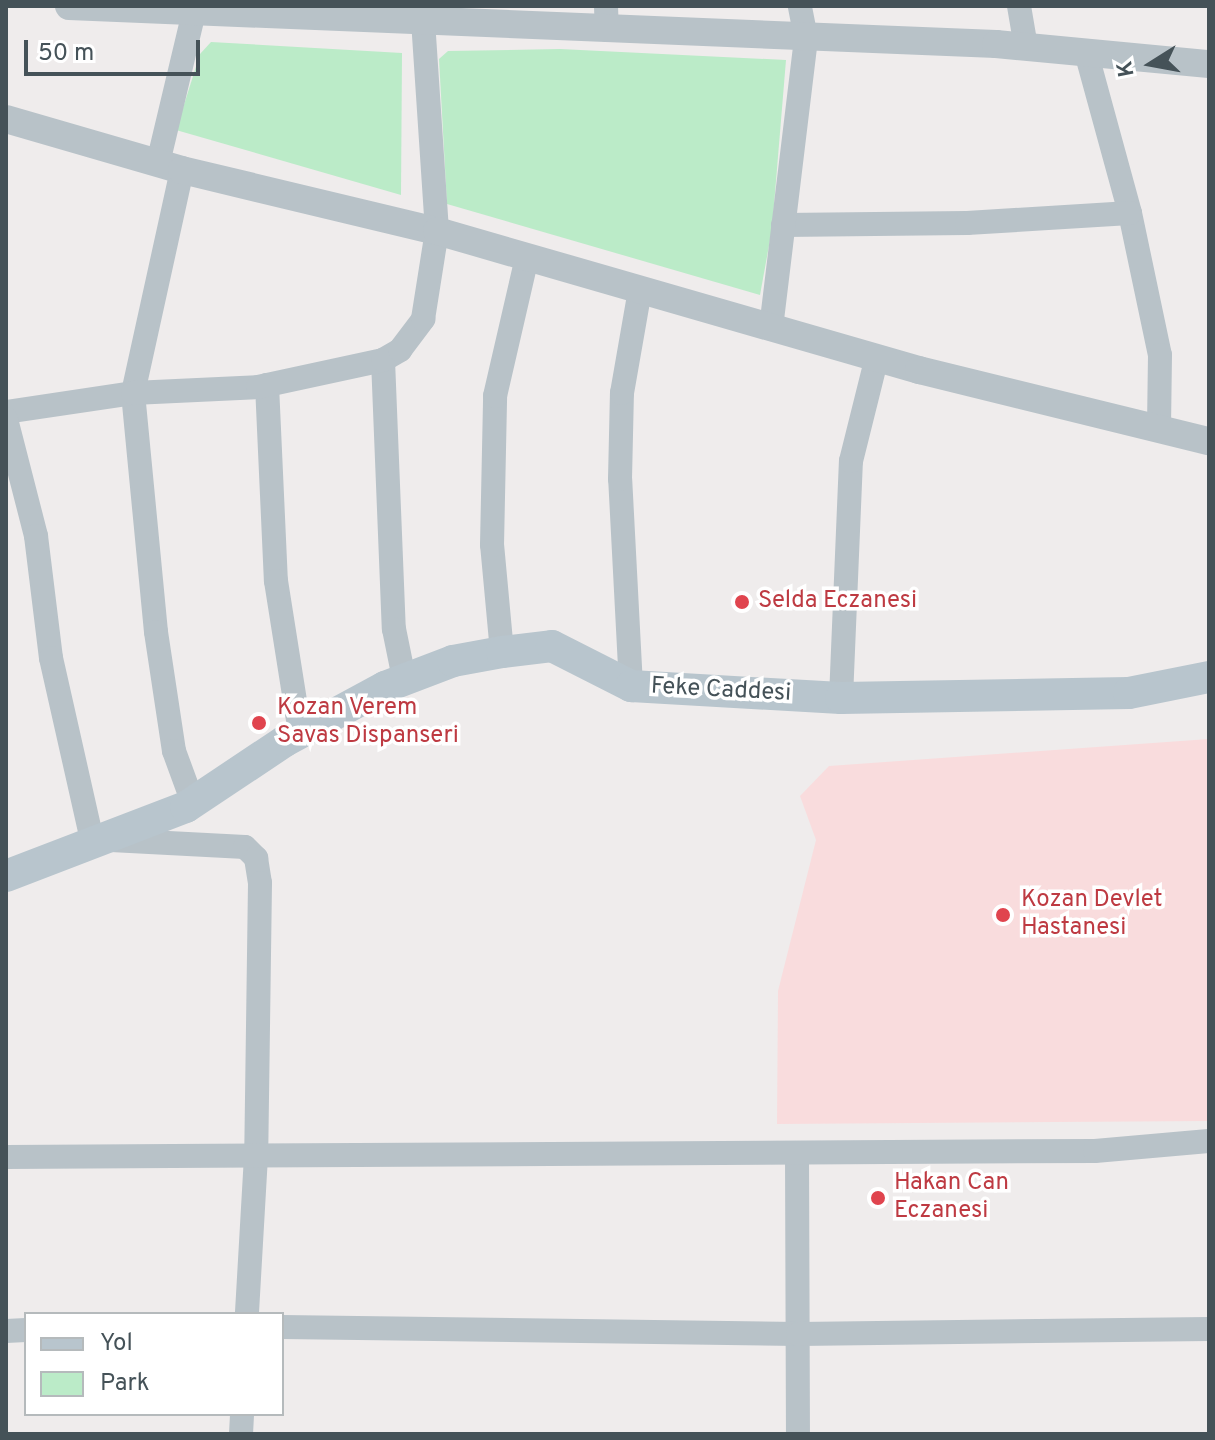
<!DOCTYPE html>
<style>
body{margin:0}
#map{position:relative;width:1215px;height:1440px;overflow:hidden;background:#efecec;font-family:Overpass,sans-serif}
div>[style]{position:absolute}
.medical>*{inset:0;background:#f9dcdd}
.green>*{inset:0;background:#bbebc8}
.minor>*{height:24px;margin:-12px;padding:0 12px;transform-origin:12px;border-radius:12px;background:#b8c2c8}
.tertiary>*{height:28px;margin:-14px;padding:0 14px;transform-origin:14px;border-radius:14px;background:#b8c2c8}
.secondary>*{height:32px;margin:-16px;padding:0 16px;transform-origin:16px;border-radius:16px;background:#b8c5cd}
.dots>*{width:22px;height:22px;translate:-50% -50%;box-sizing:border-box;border:4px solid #fff;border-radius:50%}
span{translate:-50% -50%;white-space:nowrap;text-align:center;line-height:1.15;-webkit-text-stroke:7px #fff;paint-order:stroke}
.health-label{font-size:24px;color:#be3a42}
.left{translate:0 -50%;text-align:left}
.street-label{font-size:24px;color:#455258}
.frame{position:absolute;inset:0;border:8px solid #455258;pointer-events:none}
.legend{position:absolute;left:24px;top:1312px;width:260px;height:104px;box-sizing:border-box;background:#fff;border:2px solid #b5babc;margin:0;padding:10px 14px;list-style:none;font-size:24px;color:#455258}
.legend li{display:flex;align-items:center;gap:16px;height:40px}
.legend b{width:40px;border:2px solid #b5babc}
.north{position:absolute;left:1111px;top:24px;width:80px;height:80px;-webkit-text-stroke:6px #fff;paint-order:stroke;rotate:259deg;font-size:22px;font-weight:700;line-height:32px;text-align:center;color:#455258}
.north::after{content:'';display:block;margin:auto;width:28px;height:36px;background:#455258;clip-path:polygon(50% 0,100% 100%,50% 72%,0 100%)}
.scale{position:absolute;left:24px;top:40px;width:176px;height:36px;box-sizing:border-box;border:4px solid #455258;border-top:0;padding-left:10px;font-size:24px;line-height:28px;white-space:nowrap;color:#455258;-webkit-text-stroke:6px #fff;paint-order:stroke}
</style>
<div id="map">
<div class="medical">
<div style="clip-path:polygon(1209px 739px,1209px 1121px,777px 1124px,778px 991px,816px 840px,800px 796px,829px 766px)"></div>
</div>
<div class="green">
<div style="clip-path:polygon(211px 42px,402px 53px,401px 195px,176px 130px,200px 54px)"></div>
<div style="clip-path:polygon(560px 49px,786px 60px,772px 229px,760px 295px,447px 204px,439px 59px,448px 51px)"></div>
</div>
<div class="minor">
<div style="left:606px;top:6px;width:24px;rotate:88deg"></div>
<div style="left:1019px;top:6px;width:42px;rotate:80.3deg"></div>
<div style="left:1086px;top:52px;width:167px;rotate:74.7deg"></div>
<div style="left:1130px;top:213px;width:145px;rotate:78.1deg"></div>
<div style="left:1160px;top:355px;width:74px;rotate:90.8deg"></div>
<div style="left:158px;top:163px;width:155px;rotate:-76.6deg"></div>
<div style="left:182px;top:170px;width:228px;rotate:102.4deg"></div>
<div style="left:133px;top:393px;width:240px;rotate:84.5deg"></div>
<div style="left:156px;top:632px;width:120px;rotate:81.4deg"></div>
<div style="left:174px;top:751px;width:55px;rotate:69.9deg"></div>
<div style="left:783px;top:225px;width:184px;rotate:-0.6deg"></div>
<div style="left:967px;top:223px;width:163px;rotate:-3.5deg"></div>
<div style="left:771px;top:328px;width:292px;rotate:-83.1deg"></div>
<div style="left:806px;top:38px;width:33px;rotate:-101deg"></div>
<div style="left:383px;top:360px;width:269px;rotate:87.7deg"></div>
<div style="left:394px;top:629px;width:50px;rotate:78.5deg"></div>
<div style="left:267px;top:385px;width:196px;rotate:87.4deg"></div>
<div style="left:276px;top:581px;width:154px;rotate:81deg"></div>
<div style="left:6px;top:412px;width:128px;rotate:-8.5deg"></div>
<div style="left:133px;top:393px;width:125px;rotate:-2.7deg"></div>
<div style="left:258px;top:387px;width:128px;rotate:-12.2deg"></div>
<div style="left:383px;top:360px;width:20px;rotate:-30deg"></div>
<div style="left:400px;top:350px;width:39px;rotate:-53deg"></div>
<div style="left:423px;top:319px;width:89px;rotate:-81deg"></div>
<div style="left:437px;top:231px;width:225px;rotate:-93.8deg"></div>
<div style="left:6px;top:419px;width:121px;rotate:75.6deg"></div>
<div style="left:36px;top:536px;width:123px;rotate:83deg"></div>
<div style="left:51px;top:658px;width:192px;rotate:77.3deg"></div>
<div style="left:502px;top:652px;width:107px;rotate:-95.3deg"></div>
<div style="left:492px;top:545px;width:149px;rotate:-88.8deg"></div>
<div style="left:495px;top:396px;width:143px;rotate:-77deg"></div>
<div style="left:631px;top:686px;width:207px;rotate:-93deg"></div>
<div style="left:620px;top:479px;width:86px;rotate:-88.7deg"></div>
<div style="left:622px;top:393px;width:105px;rotate:-80.1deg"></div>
<div style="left:841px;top:698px;width:237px;rotate:-87.6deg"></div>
<div style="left:851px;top:461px;width:107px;rotate:-76deg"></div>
<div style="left:111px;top:840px;width:134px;rotate:3deg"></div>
<div style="left:245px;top:847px;width:16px;rotate:45deg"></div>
<div style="left:256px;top:858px;width:25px;rotate:81deg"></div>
<div style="left:260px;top:883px;width:273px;rotate:90.8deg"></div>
<div style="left:256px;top:1156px;width:158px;rotate:93.3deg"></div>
<div style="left:797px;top:1154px;width:280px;rotate:89.8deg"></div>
<div style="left:6px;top:1157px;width:1089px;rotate:-0.32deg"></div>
<div style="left:1095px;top:1151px;width:114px;rotate:-5deg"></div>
<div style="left:282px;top:1327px;width:516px;rotate:0.78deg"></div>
<div style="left:798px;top:1334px;width:411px;rotate:-0.7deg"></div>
<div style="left:6px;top:1331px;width:20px;rotate:-3deg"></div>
<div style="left:241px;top:1434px;width:20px;rotate:-87deg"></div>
</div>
<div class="tertiary">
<div style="left:69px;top:6px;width:928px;rotate:2.35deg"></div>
<div style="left:996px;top:44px;width:214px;rotate:5.4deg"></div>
<div style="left:6px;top:119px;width:183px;rotate:16.2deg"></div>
<div style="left:182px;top:170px;width:262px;rotate:13.5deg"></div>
<div style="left:437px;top:231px;width:502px;rotate:16.09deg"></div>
<div style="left:919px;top:370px;width:299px;rotate:13.8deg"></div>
</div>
<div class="secondary">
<div style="left:6px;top:876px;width:193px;rotate:-21deg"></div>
<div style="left:186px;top:807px;width:119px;rotate:-33.7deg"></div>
<div style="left:285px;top:741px;width:114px;rotate:-28.4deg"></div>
<div style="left:385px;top:687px;width:73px;rotate:-20.9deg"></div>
<div style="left:453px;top:661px;width:50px;rotate:-10.4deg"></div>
<div style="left:502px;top:652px;width:50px;rotate:-6.8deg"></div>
<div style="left:552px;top:646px;width:89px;rotate:26.9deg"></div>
<div style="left:631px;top:686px;width:210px;rotate:3.3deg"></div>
<div style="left:841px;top:698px;width:288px;rotate:-1deg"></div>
<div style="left:1129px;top:693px;width:82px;rotate:-11.3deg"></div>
</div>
<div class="dots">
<div style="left:742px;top:602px;background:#e0444e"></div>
<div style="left:259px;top:723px;background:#e0444e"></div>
<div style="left:1003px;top:915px;background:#e0444e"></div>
<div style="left:878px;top:1198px;background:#e0444e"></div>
</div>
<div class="health-label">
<span class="left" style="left:758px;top:602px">Selda Eczanesi</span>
<span class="left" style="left:277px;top:723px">Kozan Verem<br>Savas Dispanseri</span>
<span class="left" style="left:1021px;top:915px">Kozan Devlet<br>Hastanesi</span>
<span class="left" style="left:894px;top:1198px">Hakan Can<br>Eczanesi</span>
</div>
<div class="street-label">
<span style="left:721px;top:691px;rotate:3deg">Feke Caddesi</span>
</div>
<div class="frame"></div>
<ul class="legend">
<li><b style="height:10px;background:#b8c5cd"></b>Yol</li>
<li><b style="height:22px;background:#bbebc8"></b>Park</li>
</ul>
<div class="north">K</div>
<div class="scale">50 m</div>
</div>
